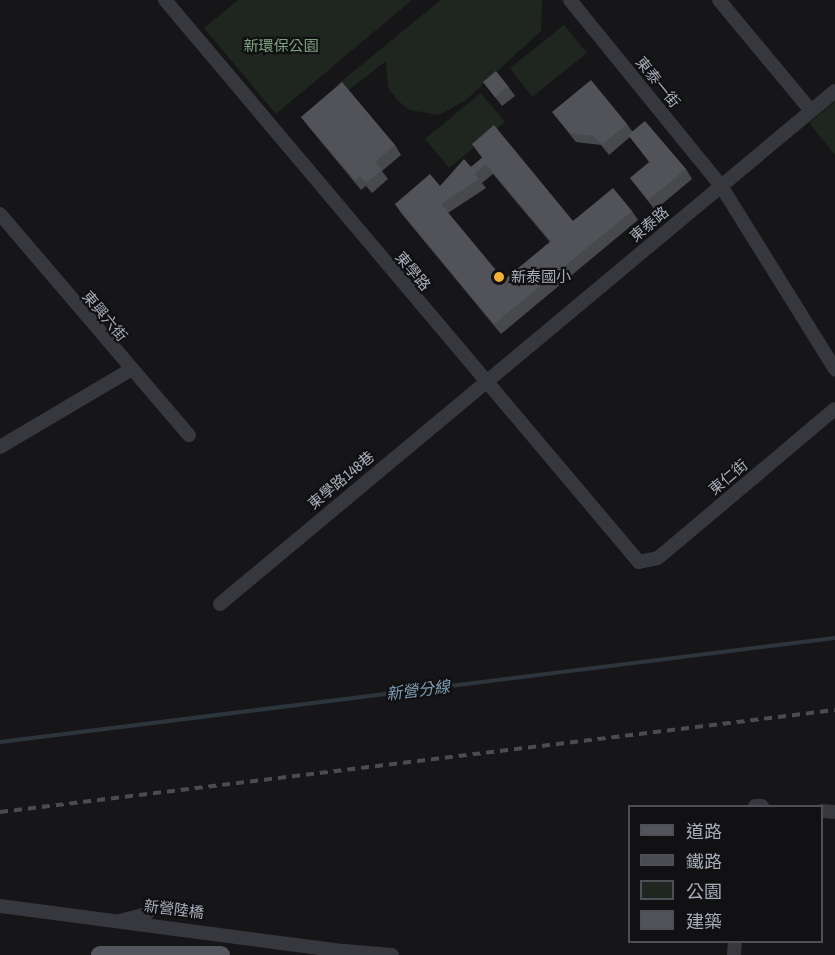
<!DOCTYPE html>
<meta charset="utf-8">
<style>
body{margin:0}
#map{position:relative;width:835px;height:955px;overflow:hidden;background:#161618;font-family:"Archivo Narrow","Noto Sans TC",sans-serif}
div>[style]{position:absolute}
.green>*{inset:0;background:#1e261f}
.stream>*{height:4px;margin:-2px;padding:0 2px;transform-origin:2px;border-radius:2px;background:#2c353c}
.minor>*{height:14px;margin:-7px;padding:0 7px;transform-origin:7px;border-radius:7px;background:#37383d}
.major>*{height:18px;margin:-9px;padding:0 9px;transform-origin:9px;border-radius:9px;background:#53555c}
.rail>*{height:4px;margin-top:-2px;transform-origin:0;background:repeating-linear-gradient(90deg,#4a4c52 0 8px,transparent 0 14px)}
.minor-bridge>*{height:14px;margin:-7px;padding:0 7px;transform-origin:7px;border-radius:7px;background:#37383d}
.wall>*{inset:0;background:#47494d}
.building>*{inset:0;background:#525359}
.dots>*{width:16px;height:16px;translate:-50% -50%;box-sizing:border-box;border:3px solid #111113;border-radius:50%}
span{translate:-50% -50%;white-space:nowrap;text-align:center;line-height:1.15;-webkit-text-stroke:4.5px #111113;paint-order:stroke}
.park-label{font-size:15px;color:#7fa381}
.street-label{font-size:15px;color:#a8adb8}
.poi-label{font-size:15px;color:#a8adb8}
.left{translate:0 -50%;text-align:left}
.water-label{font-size:16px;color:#7f9bb3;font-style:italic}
.legend{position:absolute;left:628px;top:805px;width:195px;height:138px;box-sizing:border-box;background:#111113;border:2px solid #4d4f55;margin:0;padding:8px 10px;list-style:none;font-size:18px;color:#a8adb8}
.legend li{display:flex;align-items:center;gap:12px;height:30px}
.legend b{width:30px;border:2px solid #4d4f55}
</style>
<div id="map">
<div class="green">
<div style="clip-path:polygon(238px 0,412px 0,276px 114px,204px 28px)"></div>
<div style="clip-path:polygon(441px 0,542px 0,541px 31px,466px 100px,439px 115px,409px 110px,397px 100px,388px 87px,386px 61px,345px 93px,338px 84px)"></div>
<div style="clip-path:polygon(564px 25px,587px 53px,532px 97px,510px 68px)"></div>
<div style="clip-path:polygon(481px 93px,505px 122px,449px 168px,425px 139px)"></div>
<div style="clip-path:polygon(835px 101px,835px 155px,809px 123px)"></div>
</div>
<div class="stream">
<div style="left:0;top:742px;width:841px;rotate:-7.1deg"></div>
</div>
<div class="minor">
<div style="left:165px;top:0;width:735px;rotate:49.86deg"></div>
<div style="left:639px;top:562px;width:19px;rotate:-12deg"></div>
<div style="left:658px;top:558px;width:231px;rotate:-40.1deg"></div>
<div style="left:570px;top:0;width:240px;rotate:50.9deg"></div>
<div style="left:721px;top:186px;width:216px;rotate:58.1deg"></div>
<div style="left:719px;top:0;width:144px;rotate:50.3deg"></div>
<div style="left:0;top:214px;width:291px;rotate:49.5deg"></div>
<div style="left:0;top:447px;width:151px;rotate:-30.6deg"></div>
<div style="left:220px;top:604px;width:801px;rotate:-39.83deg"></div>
<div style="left:755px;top:806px;width:7px"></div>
<div style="left:822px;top:811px;width:13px;rotate:4deg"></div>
<div style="left:120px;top:921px;width:28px;rotate:-15deg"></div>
<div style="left:344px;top:951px;width:48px;rotate:4.8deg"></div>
<div style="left:734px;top:955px;width:13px;rotate:-86deg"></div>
</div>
<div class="major">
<div style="left:100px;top:955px;width:121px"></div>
</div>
<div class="rail">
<div style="left:0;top:812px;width:841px;rotate:-6.96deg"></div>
</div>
<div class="minor-bridge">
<div style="left:0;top:906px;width:347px;rotate:7.5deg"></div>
</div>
<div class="wall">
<div style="clip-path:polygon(483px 82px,508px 86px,515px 96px,502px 106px)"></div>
<div style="clip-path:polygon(552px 112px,627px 124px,632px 131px,686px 169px,692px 179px,655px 210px,630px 178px,649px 162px,630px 137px,609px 155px,601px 145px,576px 142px)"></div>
<div style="clip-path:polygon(301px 117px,395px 145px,401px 155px,382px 171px,388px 179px,372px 193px,366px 186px,361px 190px,308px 126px)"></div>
<div style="clip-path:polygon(evenodd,472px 144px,573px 221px,632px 211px,638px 220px,501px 334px,401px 213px,395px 204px,440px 186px,471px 167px,482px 158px,472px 144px,493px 174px,550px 242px,504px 280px,448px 213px,486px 188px,482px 183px,493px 174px)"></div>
</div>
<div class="building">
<div style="clip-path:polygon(496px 71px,508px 86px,495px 97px,483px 82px)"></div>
<div style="clip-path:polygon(591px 80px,627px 124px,602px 145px,594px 136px,570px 133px,552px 112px)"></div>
<div style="clip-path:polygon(342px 82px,395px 145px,375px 162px,382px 170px,366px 183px,360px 176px,355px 180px,301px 117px)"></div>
<div style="clip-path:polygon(645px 121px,686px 169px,648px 200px,630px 178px,650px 162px,628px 135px)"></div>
<div style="clip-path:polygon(evenodd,494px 125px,573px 221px,613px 188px,632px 211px,494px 324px,395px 204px,430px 174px,440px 186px,464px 159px,471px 167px,483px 157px,472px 144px,494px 125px,486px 164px,551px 241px,504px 280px,441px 204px,479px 179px,475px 174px,486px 164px)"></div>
</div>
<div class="dots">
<div style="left:499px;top:277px;background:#f2b134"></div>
</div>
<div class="park-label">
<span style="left:281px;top:46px">新環保公園</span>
</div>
<div class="street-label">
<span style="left:658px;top:82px;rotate:51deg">東泰一街</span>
<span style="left:649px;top:224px;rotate:-40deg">東泰路</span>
<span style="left:413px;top:271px;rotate:50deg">東學路</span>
<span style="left:105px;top:316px;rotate:50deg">東興六街</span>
<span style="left:728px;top:477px;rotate:-40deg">東仁街</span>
<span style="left:341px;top:480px;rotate:-40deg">東學路148巷</span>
<span style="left:174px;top:909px;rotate:7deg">新營陸橋</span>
</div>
<div class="poi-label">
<span class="left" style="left:511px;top:277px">新泰國小</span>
</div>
<div class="water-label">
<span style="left:418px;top:690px;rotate:-7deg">新營分線</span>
</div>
<ul class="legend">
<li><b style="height:8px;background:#53555c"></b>道路</li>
<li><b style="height:8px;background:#4a4c52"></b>鐵路</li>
<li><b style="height:16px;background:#1e261f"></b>公園</li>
<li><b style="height:16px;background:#525359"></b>建築</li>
</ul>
</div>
